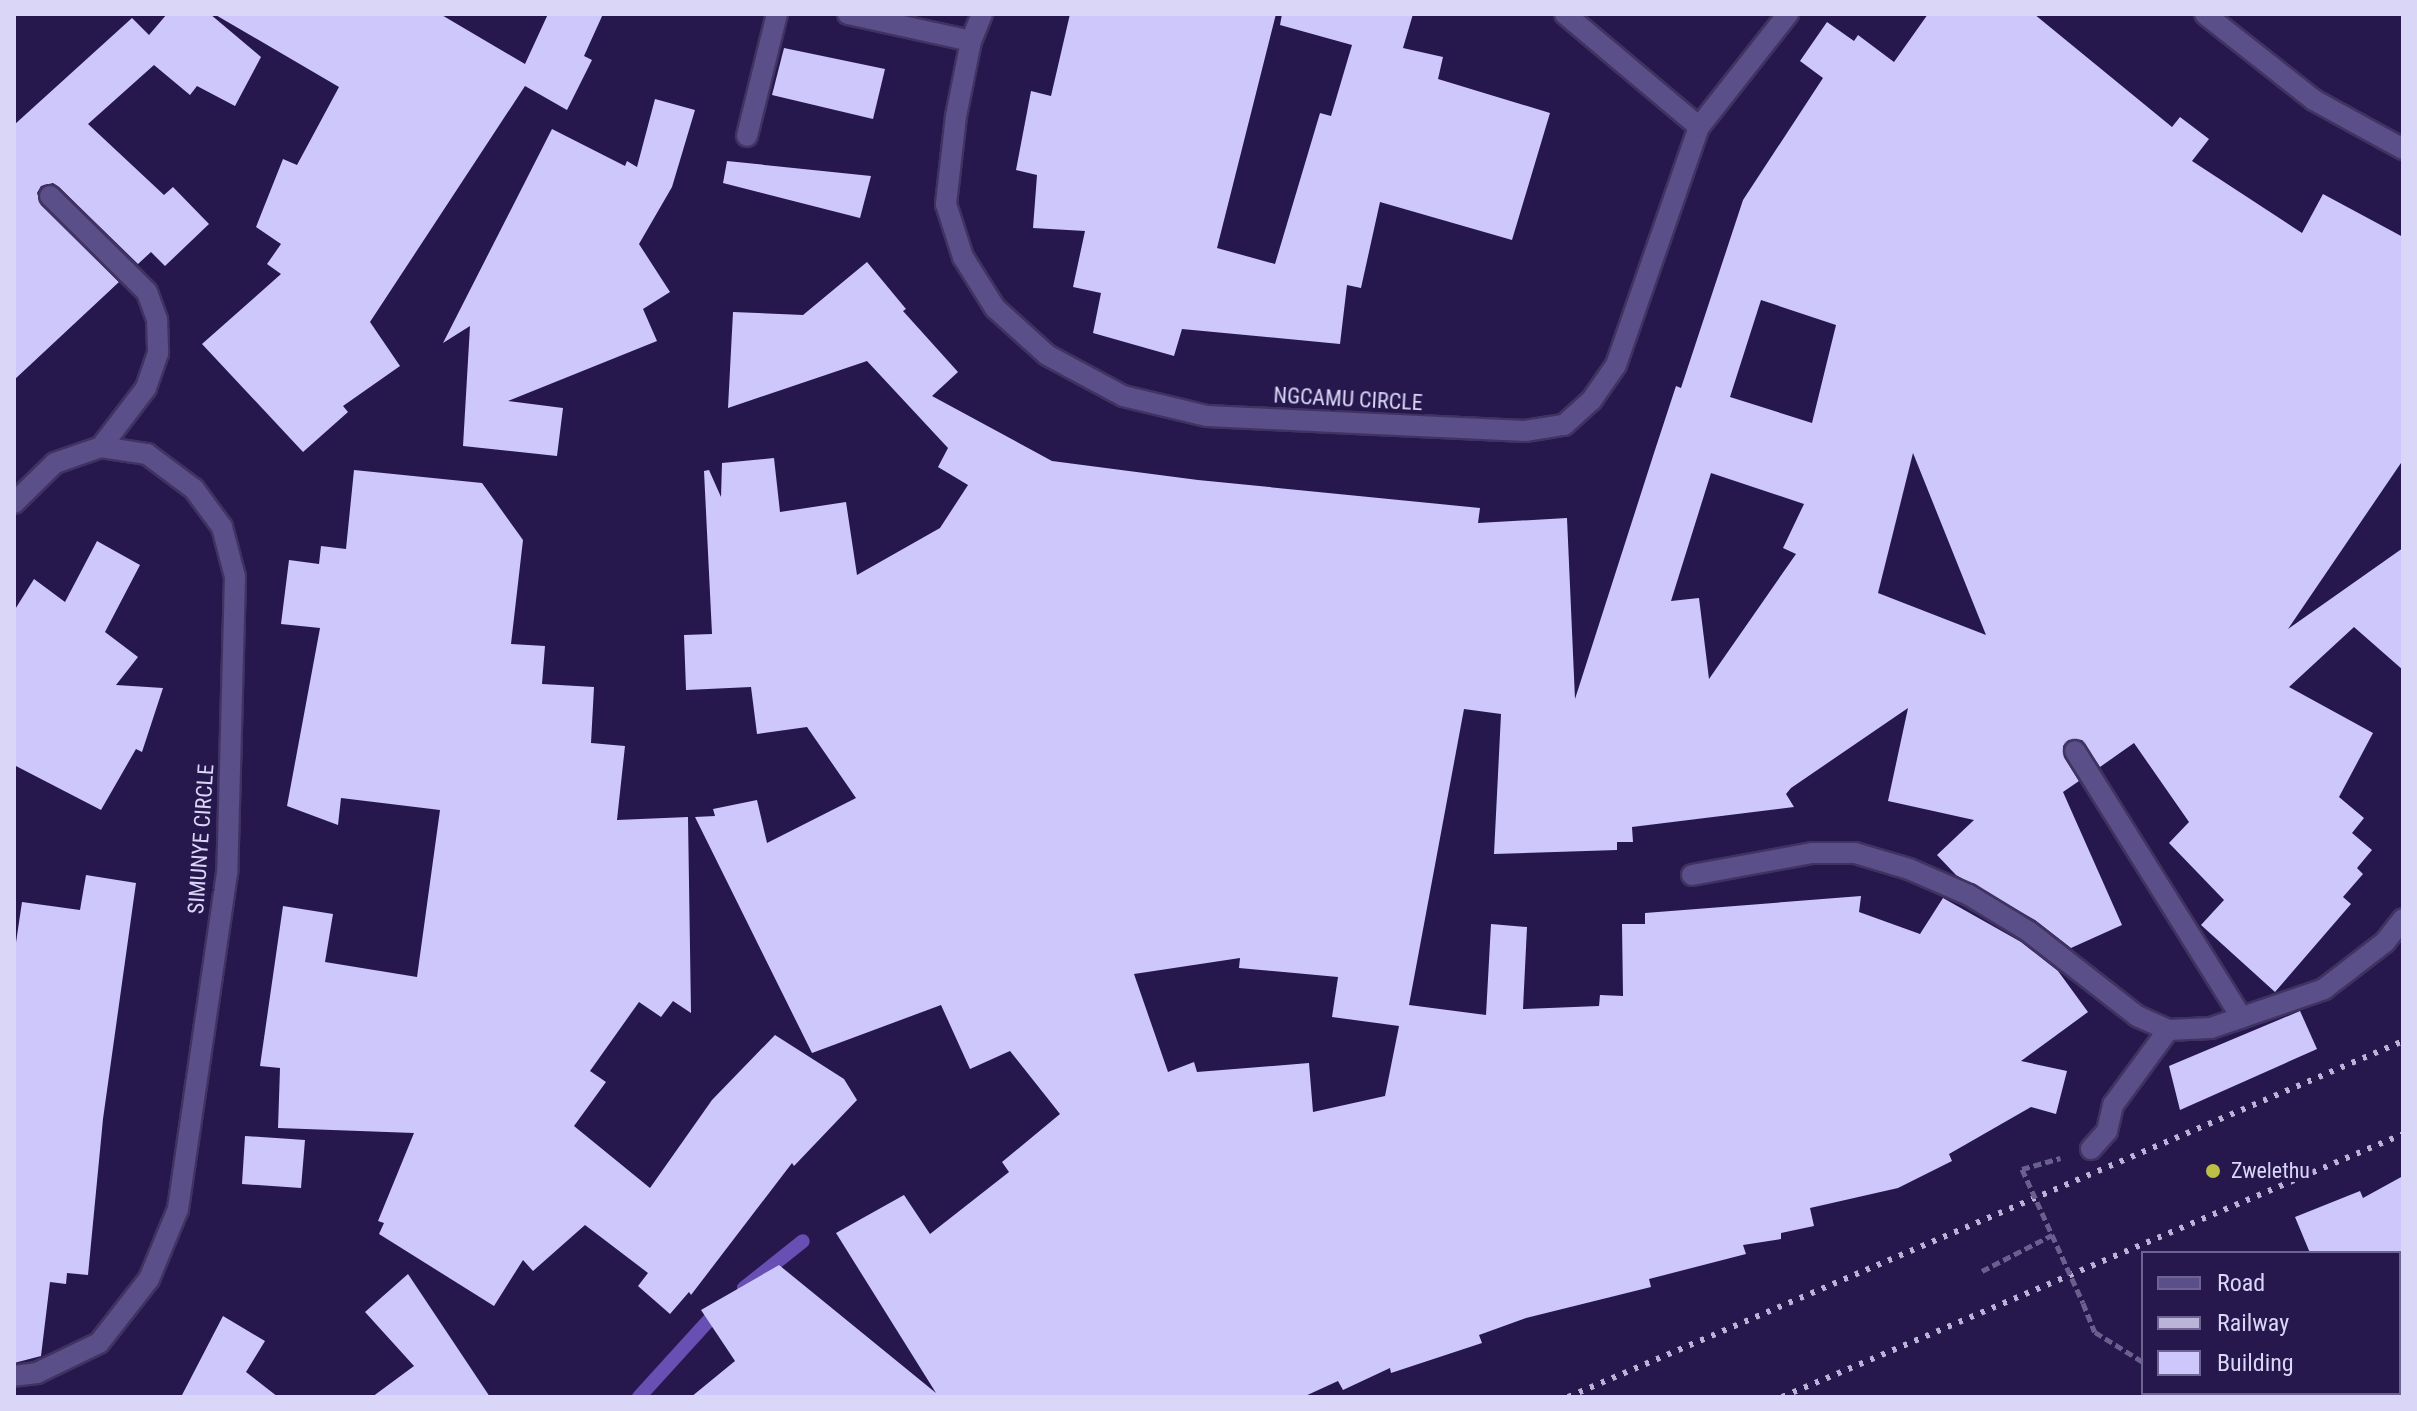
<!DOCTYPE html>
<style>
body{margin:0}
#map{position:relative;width:2417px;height:1411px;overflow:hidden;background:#26184d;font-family:"Roboto Condensed",sans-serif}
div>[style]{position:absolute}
.stream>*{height:14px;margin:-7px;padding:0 7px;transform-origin:7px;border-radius:7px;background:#674fb3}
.building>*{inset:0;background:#cec7fc}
.path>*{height:5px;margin-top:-2.5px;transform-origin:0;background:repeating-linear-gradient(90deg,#6a608e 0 8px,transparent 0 12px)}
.roads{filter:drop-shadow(2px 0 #413361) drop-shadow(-2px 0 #413361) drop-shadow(0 2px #413361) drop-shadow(0 -2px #413361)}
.lane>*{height:20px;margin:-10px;padding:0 10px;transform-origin:10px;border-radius:10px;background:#5a4f89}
.street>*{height:20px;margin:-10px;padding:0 10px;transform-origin:10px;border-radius:10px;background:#5a4f89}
.rail>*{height:6px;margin-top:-3px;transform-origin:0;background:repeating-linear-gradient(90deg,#bab4d9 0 4px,transparent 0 12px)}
.path-bridge>*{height:5px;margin-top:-2.5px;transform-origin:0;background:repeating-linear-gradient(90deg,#6a608e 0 8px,transparent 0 12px)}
.dots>*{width:22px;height:22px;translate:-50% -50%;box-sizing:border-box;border:4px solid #26184d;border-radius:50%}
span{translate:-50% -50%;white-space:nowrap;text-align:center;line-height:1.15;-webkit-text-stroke:8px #26184d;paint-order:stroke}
.street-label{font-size:22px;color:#dad6f7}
.poi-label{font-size:22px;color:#dad6f7}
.left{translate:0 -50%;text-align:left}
.frame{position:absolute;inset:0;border:16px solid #dad6f7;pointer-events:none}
.legend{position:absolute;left:2141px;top:1251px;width:260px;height:144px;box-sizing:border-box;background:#26184d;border:2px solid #6e6491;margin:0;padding:10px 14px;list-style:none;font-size:24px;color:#dad6f7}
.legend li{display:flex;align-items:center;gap:16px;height:40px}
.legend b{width:40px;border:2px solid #6e6491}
</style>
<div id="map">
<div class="stream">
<div style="left:744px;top:1288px;width:75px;rotate:-38.5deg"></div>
<div style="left:639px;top:1397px;width:122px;rotate:-47.7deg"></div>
</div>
<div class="building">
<div style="clip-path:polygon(167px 14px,210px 14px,261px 57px,235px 106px,197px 86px,190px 95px,154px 65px,88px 124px,164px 195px,173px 187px,209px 224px,165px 266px,151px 252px,138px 264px,59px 187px,53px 183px,41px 186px,37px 193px,41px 205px,119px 282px,14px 380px,14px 125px,132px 18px,149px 35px)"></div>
<div style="clip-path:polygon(214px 14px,440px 14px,525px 64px,548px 14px,603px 14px,584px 56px,592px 60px,567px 110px,525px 86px,370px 322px,400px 366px,343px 406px,348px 412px,303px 452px,202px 344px,281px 274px,267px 264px,281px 244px,256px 227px,283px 159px,297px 165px,339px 87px)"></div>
<div style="clip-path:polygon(1070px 14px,1276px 14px,1217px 248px,1275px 264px,1320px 113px,1331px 116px,1352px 45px,1280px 25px,1282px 14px,1413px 14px,1403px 48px,1443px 57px,1438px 79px,1550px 113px,1512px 240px,1380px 202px,1361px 288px,1347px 285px,1340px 344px,1182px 329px,1174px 356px,1093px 333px,1101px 293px,1073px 287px,1085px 231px,1033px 228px,1037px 175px,1016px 170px,1031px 91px,1051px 96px)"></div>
<div style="clip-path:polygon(evenodd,1928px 14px,2034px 14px,2172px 127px,2180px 117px,2209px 139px,2192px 161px,2302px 233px,2323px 194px,2403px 237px,2403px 460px,2288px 629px,2403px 548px,2403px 670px,2354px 627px,2289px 687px,2373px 733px,2339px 797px,2364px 818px,2352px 833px,2372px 850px,2357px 868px,2363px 874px,2343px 897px,2351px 904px,2275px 992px,2201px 925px,2224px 900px,2169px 843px,2189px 822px,2134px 743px,2100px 767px,2082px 740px,2069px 740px,2063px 746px,2064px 757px,2079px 781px,2063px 792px,2122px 925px,2071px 948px,2035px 920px,1956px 875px,1937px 855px,1974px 820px,1888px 801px,1908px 708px,1791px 788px,1786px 794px,1794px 807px,1632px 827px,1633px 842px,1617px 842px,1617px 850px,1494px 854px,1501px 714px,1464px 709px,1409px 1005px,1486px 1015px,1491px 924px,1527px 927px,1523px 1009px,1599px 1006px,1600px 995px,1623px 996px,1622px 924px,1645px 924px,1645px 913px,1861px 896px,1859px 912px,1920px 934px,1943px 898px,2021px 942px,2058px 971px,2088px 1012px,2021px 1061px,2067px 1071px,2056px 1114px,2031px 1107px,1949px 1154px,1952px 1161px,1898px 1188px,1810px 1208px,1814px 1226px,1781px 1233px,1781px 1239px,1743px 1245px,1746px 1254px,1649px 1279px,1651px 1287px,1526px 1318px,1479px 1335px,1482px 1343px,1391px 1373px,1390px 1368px,1343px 1390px,1338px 1381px,1303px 1397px,691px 1397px,735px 1361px,701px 1310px,779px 1265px,936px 1393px,836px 1233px,904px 1195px,930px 1234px,1009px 1172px,1002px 1162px,1060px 1114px,1010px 1051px,970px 1069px,941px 1005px,812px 1053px,695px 817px,715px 816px,713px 809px,757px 800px,767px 843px,856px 798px,807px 727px,757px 734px,751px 687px,686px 690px,684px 635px,712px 634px,704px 471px,709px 470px,721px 497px,722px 463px,774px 458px,780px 512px,846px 502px,857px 575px,940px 528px,968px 485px,938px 467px,948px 448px,867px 361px,728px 408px,733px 312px,803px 315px,867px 262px,906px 309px,903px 311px,958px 372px,932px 396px,1052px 461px,1198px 480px,1480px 508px,1478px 523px,1567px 518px,1575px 699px,1654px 453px,1676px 386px,1681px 388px,1743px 200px,1823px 78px,1800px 61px,1827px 22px,1854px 41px,1858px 35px,1894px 62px,1928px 14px,1761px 300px,1836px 325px,1812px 423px,1730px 397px,1761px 300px,1928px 14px,1913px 453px,1986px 635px,1878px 593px,1913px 453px,1928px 14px,1711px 473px,1804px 504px,1783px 548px,1796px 554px,1709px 679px,1699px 598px,1671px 601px,1711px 473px,1928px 14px,1240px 958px,1239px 968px,1338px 977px,1332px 1017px,1399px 1026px,1385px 1096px,1313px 1112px,1309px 1063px,1197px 1072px,1194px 1062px,1168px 1072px,1134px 974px,1240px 958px)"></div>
<div style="clip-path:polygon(784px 48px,885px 69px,873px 119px,772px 95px)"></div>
<div style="clip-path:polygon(655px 99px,695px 110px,672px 187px,639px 244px,670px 292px,643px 309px,657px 341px,508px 401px,563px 408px,557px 456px,463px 446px,470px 326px,443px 343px,552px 129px,625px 166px,627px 161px,637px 167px)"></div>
<div style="clip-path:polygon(727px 161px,871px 176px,860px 218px,723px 183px)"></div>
<div style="clip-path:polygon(354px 470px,482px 483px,523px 540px,511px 644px,545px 646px,542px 684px,594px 687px,591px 743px,625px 746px,617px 820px,688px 817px,691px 1013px,673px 1001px,661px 1017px,639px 1002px,590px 1071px,606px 1082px,574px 1126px,650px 1188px,712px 1100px,775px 1035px,844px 1079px,857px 1100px,794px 1166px,792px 1163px,691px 1295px,689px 1292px,670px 1314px,638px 1286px,648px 1273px,585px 1225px,533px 1271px,523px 1260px,494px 1306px,379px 1234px,384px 1223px,378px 1221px,414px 1133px,278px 1128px,280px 1068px,260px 1066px,283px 906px,333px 914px,325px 962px,417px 977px,440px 810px,341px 798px,338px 825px,287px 806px,320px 628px,281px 624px,289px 560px,319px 564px,321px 546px,346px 549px)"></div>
<div style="clip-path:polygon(97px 541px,140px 565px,105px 632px,138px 657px,116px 685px,163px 688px,142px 752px,136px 749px,101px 810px,14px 765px,14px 611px,34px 579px,65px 602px)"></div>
<div style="clip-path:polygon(86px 875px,136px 883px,103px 1119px,88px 1275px,67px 1273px,66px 1284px,50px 1282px,41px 1356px,14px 1363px,14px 956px,22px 902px,80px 910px)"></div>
<div style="clip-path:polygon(2300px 1011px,2317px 1049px,2180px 1110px,2169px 1066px)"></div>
<div style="clip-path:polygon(245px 1136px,305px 1140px,301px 1188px,242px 1184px)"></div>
<div style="clip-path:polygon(2403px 1176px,2403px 1253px,2310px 1253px,2295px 1217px,2360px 1191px,2363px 1198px)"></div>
<div style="clip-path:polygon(408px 1274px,490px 1397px,372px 1397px,414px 1366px,365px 1312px)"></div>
<div style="clip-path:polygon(223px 1316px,265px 1341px,246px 1372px,278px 1397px,181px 1397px)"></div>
</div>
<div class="path">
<div style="left:2022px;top:1169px;width:40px;rotate:-16deg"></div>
<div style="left:1982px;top:1271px;width:79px;rotate:-27.2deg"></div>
<div style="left:2083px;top:1303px;width:31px;rotate:68deg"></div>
<div style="left:2095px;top:1332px;width:57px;rotate:32deg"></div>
<div style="left:2194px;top:1393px;width:7px;rotate:34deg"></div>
</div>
<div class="roads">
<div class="lane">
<div style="left:50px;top:196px;width:136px;rotate:44.7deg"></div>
<div style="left:147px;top:292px;width:30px;rotate:70deg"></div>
<div style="left:157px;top:320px;width:33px;rotate:88deg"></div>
<div style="left:158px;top:353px;width:37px;rotate:109deg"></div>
<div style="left:146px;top:388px;width:74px;rotate:127.3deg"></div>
<div style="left:2075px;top:751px;width:314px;rotate:58deg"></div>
</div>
<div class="street">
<div style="left:848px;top:14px;width:126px;rotate:12.4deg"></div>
<div style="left:982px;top:14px;width:29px;rotate:112deg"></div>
<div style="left:971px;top:41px;width:76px;rotate:101.3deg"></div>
<div style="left:956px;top:116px;width:89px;rotate:96.5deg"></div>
<div style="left:946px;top:204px;width:56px;rotate:72.2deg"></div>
<div style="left:963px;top:257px;width:60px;rotate:57.9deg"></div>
<div style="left:995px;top:308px;width:70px;rotate:42.1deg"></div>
<div style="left:1047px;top:355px;width:86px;rotate:28.3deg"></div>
<div style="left:1123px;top:396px;width:86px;rotate:13.4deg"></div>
<div style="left:1207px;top:416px;width:318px;rotate:2.7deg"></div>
<div style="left:1525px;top:431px;width:39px;rotate:-9deg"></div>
<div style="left:1564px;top:425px;width:36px;rotate:-42deg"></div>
<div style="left:1591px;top:401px;width:44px;rotate:-55.2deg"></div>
<div style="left:1616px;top:365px;width:252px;rotate:-70.8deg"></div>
<div style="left:1699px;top:127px;width:144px;rotate:-51.8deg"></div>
<div style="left:1565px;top:14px;width:175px;rotate:40.1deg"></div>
<div style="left:2205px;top:14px;width:139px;rotate:38.3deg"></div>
<div style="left:2314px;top:100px;width:102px;rotate:28.8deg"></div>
<div style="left:747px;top:136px;width:126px;rotate:-76.2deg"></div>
<div style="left:14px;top:503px;width:57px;rotate:-44.3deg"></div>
<div style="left:55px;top:463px;width:49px;rotate:-19.2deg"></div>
<div style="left:101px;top:447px;width:47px;rotate:8.7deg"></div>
<div style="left:147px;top:454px;width:59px;rotate:36.7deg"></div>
<div style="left:194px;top:489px;width:47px;rotate:53.6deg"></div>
<div style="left:222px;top:527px;width:52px;rotate:75.4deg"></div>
<div style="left:235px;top:577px;width:296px;rotate:91.5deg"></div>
<div style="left:227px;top:873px;width:340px;rotate:98.3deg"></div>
<div style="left:178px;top:1209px;width:76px;rotate:112.5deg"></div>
<div style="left:149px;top:1279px;width:81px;rotate:128deg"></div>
<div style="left:99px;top:1343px;width:69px;rotate:154.2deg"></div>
<div style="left:37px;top:1373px;width:23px;rotate:173deg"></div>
<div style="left:1692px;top:875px;width:122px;rotate:-10.4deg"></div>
<div style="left:1812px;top:853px;width:43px"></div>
<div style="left:1855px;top:853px;width:56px;rotate:16.5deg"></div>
<div style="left:1909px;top:869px;width:65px;rotate:23.4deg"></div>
<div style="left:1969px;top:895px;width:69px;rotate:31.4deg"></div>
<div style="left:2028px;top:931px;width:138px;rotate:37.9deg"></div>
<div style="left:2137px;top:1016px;width:34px;rotate:24deg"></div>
<div style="left:2168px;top:1030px;width:43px;rotate:-2.7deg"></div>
<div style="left:2211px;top:1028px;width:120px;rotate:-19deg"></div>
<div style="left:2324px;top:989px;width:77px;rotate:-37.6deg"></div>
<div style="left:2385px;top:942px;width:29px;rotate:-52deg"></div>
<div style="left:2091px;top:1149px;width:24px;rotate:-48deg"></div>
<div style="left:2107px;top:1131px;width:27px;rotate:-77deg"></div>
<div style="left:2113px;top:1105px;width:93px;rotate:-53.7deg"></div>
</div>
</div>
<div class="rail">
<div style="left:1568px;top:1397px;width:908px;rotate:-23.09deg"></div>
<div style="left:1782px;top:1397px;width:674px;rotate:-22.95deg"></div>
</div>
<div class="path-bridge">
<div style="left:2022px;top:1169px;width:147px;rotate:65.5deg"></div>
</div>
<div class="dots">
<div style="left:2213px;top:1171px;background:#bcc044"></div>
</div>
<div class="street-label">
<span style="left:1348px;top:399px;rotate:3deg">NGCAMU CIRCLE</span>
<span style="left:201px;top:839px;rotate:-86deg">SIMUNYE CIRCLE</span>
</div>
<div class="poi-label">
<span class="left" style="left:2231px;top:1171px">Zwelethu</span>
</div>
<div class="frame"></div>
<ul class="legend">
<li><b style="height:10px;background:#5a4f89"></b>Road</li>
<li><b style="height:10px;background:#bab4d9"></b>Railway</li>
<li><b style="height:22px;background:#cec7fc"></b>Building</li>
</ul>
</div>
